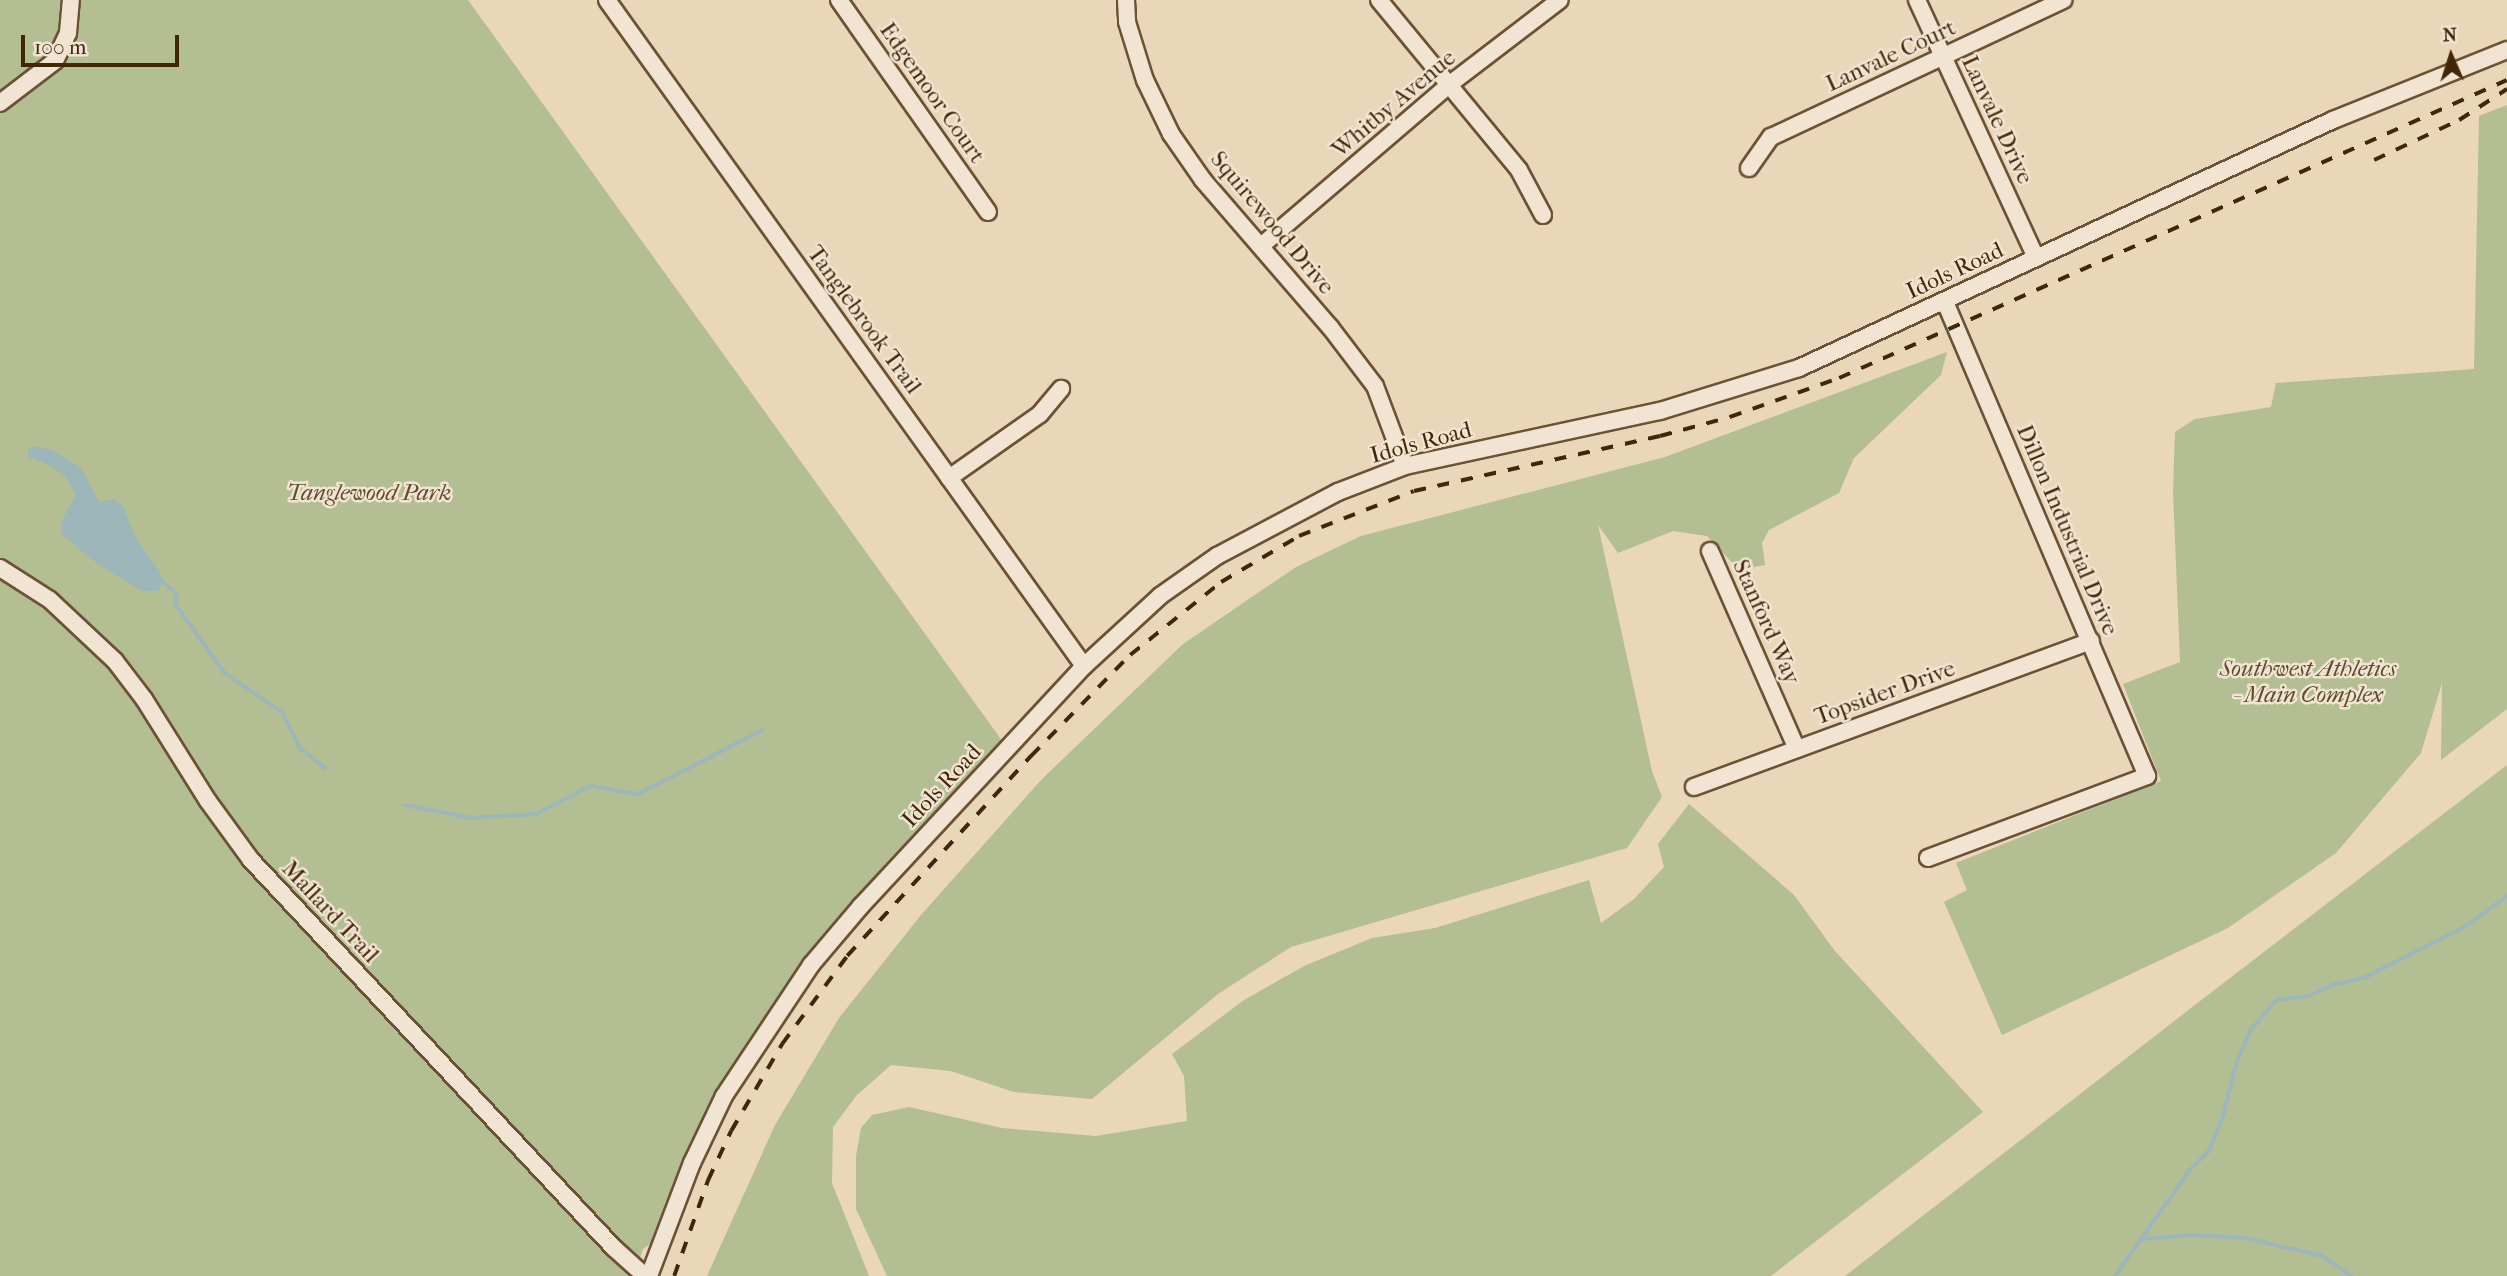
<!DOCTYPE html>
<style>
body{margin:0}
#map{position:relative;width:2507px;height:1276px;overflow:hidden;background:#ead6b9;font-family:"IM FELL French Canon",serif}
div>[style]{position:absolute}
.green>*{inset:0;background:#b3be92}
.water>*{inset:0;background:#9db6ba}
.stream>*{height:3.5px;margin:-1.75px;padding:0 1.75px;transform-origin:1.75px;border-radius:1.75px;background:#9db6ba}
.roads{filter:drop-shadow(2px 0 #6c5234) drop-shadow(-2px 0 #6c5234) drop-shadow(0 2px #6c5234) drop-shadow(0 -2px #6c5234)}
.minor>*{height:16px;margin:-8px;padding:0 8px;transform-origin:8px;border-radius:8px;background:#f1e4d2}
.rail>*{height:3.5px;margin-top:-1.75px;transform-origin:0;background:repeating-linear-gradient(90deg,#422608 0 12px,transparent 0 24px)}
span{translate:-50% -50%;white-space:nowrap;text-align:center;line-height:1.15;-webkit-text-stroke:5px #f1e4d2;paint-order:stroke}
.street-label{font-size:23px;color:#422608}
.park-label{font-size:23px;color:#5e4c2a;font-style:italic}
.north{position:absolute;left:2416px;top:21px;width:70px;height:70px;-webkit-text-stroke:5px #f1e4d2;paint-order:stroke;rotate:357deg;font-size:19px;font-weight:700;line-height:28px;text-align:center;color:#422608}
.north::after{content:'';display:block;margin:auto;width:24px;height:32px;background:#422608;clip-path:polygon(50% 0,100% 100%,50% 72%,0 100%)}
.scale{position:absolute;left:21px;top:35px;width:158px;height:32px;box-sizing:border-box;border:4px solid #422608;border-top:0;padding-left:9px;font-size:21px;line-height:24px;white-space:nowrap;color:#422608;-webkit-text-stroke:5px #f1e4d2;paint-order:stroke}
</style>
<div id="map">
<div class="green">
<div style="clip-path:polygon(0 0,468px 0,1003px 742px,848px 905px,772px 1007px,729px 1073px,706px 1118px,671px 1192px,654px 1241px,643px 1249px,634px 1276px,0 1276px)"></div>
<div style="clip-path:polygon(2507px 105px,2507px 709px,2441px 760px,2442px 683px,2421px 753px,2336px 853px,2228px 928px,2002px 1035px,1944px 902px,1967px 890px,1956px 863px,2161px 781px,2123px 684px,2180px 662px,2173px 491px,2175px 432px,2195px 419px,2271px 407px,2276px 383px,2474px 369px,2479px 116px)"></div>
<div style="clip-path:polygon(1947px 352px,1941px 375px,1854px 458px,1839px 493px,1769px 530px,1762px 543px,1765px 565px,1739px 570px,1707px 536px,1673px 531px,1618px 553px,1598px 525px,1652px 771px,1662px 797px,1627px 848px,1291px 947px,1218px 994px,1092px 1099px,1014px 1092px,951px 1071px,891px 1065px,856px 1096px,833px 1127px,832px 1183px,869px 1276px,707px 1276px,775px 1125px,839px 1018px,921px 915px,1042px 779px,1183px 644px,1296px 567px,1361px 536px,1665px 457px)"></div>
<div style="clip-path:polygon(2507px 765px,2507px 1276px,1845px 1276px,2204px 998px)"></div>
<div style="clip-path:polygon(1689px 804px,1794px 895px,1835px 951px,1983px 1112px,1771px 1276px,887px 1276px,856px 1209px,856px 1156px,861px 1128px,872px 1115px,909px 1107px,1002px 1128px,1096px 1136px,1187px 1121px,1184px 1076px,1172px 1054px,1244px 1000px,1304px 966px,1372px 938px,1435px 928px,1589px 880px,1601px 923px,1634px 899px,1664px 867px,1658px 844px)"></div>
</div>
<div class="water">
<div style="clip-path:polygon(37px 446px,56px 452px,81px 468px,99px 502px,113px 499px,123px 506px,136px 539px,159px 570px,163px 582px,158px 591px,142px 591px,99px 565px,62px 535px,62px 520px,76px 494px,64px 475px,49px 465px,28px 457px,28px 449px)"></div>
</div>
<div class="stream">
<div style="left:159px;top:578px;width:23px;rotate:41deg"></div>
<div style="left:176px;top:593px;width:13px;rotate:86deg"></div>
<div style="left:177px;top:606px;width:82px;rotate:54.4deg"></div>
<div style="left:225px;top:673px;width:69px;rotate:34.4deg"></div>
<div style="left:282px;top:712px;width:42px;rotate:62.8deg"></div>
<div style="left:301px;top:749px;width:31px;rotate:38deg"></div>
<div style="left:405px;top:805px;width:67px;rotate:11.1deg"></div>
<div style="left:471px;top:818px;width:65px;rotate:-3.5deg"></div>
<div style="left:536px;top:814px;width:62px;rotate:-27deg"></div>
<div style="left:591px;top:786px;width:48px;rotate:9.7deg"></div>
<div style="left:638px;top:794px;width:140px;rotate:-27.1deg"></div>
<div style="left:2143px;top:1239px;width:49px;rotate:-4.7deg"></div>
<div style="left:2192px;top:1235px;width:54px;rotate:3.2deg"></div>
<div style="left:2246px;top:1238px;width:78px;rotate:13.3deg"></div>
<div style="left:2322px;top:1256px;width:36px;rotate:34deg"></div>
<div style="left:2115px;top:1276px;width:130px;rotate:-54.7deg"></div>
<div style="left:2190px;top:1170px;width:27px;rotate:-45deg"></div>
<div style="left:2209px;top:1151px;width:38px;rotate:-68deg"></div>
<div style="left:2223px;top:1116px;width:57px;rotate:-75.7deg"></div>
<div style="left:2237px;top:1061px;width:34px;rotate:-66deg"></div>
<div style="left:2251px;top:1030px;width:39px;rotate:-50deg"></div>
<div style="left:2276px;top:1000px;width:33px;rotate:-7deg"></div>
<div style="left:2309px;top:996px;width:25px;rotate:-26deg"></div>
<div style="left:2332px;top:985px;width:35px;rotate:-13deg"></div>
<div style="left:2366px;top:977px;width:111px;rotate:-26.8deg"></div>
<div style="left:2465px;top:927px;width:52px;rotate:-36.4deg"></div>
</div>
<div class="roads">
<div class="minor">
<div style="left:607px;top:0;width:819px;rotate:54.39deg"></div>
<div style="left:839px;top:0;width:259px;rotate:54.9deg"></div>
<div style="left:1126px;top:0;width:22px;rotate:87deg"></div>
<div style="left:1127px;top:22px;width:61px;rotate:72.8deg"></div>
<div style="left:1145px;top:80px;width:60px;rotate:64.3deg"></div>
<div style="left:1171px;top:134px;width:56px;rotate:55.2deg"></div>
<div style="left:1203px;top:180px;width:194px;rotate:49.2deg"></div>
<div style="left:1330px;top:327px;width:74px;rotate:52.7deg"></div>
<div style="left:1375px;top:386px;width:85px;rotate:69.4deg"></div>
<div style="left:1379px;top:0;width:220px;rotate:50.5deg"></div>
<div style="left:1519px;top:170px;width:51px;rotate:61.9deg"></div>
<div style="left:1917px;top:0;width:284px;rotate:65.2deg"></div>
<div style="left:0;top:103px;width:69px;rotate:-37.4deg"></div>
<div style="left:55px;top:61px;width:31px;rotate:-65deg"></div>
<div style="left:68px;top:33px;width:33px;rotate:-85deg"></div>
<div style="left:1749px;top:168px;width:38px;rotate:-55deg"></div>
<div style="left:1771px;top:137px;width:323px;rotate:-25.1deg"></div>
<div style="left:1261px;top:246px;width:249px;rotate:-40.6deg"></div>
<div style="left:1450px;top:84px;width:138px;rotate:-37.4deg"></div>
<div style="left:949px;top:478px;width:111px;rotate:-35.1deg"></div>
<div style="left:1040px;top:414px;width:33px;rotate:-50deg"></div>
<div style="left:1710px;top:551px;width:216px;rotate:66.3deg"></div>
<div style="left:0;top:568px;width:59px;rotate:32.6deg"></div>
<div style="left:50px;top:600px;width:89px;rotate:43.2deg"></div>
<div style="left:115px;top:661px;width:48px;rotate:52.7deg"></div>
<div style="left:144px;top:699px;width:120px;rotate:57.9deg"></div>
<div style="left:208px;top:801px;width:73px;rotate:53.9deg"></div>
<div style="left:251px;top:860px;width:531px;rotate:46.91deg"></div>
<div style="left:614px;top:1248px;width:42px;rotate:42.1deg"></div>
<div style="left:1694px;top:787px;width:423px;rotate:-20.2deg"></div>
<div style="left:1928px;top:858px;width:234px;rotate:-20.5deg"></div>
<div style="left:2147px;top:776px;width:515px;rotate:-113.08deg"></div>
<div style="left:649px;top:1276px;width:121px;rotate:-69.2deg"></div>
<div style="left:692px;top:1163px;width:74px;rotate:-64.5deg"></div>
<div style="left:724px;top:1096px;width:157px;rotate:-56.4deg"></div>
<div style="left:811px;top:965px;width:77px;rotate:-49.7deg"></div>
<div style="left:861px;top:906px;width:328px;rotate:-47.1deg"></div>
<div style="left:1084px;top:666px;width:103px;rotate:-42.6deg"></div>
<div style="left:1160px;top:596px;width:70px;rotate:-35.1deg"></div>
<div style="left:1217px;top:556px;width:137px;rotate:-27.9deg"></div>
<div style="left:1338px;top:492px;width:72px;rotate:-21.2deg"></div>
<div style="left:1405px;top:466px;width:261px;rotate:-12.2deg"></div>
<div style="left:1660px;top:411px;width:145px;rotate:-17.2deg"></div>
<div style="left:1799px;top:368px;width:589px;rotate:-24.91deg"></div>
<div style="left:2333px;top:120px;width:188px;rotate:-21.9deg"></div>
</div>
</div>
<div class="rail">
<div style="left:2374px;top:160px;width:94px;rotate:-25.2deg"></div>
<div style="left:2459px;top:120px;width:57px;rotate:-32.9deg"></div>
<div style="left:674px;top:1276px;width:102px;rotate:-70.5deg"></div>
<div style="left:708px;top:1180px;width:54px;rotate:-64.9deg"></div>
<div style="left:731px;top:1131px;width:101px;rotate:-59.6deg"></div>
<div style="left:782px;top:1044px;width:109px;rotate:-53.5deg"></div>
<div style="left:847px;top:956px;width:272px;rotate:-47.4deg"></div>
<div style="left:1031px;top:756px;width:141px;rotate:-45.6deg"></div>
<div style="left:1130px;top:655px;width:117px;rotate:-38.7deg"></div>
<div style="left:1221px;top:582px;width:91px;rotate:-30.5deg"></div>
<div style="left:1299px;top:536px;width:123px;rotate:-21.4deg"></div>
<div style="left:1414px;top:491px;width:252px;rotate:-12.6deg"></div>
<div style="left:1660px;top:436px;width:73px;rotate:-15.2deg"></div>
<div style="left:1730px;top:417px;width:116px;rotate:-19.7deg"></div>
<div style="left:1839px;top:378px;width:731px;rotate:-24.04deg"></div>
</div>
<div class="street-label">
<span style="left:1891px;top:56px;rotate:-25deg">Lanvale Court</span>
<span style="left:932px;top:93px;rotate:55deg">Edgemoor Court</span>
<span style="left:1394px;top:104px;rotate:-40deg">Whitby Avenue</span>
<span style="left:1997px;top:120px;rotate:65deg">Lanvale Drive</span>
<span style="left:1272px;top:223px;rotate:50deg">Squirewood Drive</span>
<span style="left:1955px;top:271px;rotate:-25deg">Idols Road</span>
<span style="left:864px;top:320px;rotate:54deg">Tanglebrook Trail</span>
<span style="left:1421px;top:443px;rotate:-15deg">Idols Road</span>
<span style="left:2067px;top:530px;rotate:67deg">Dillon Industrial Drive</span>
<span style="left:1766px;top:622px;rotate:66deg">Stanford Way</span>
<span style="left:1885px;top:693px;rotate:-20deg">Topsider Drive</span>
<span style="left:942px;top:786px;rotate:-47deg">Idols Road</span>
<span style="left:330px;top:912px;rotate:47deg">Mallard Trail</span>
</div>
<div class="park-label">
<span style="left:369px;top:493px">Tanglewood Park</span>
<span style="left:2308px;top:682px">Southwest Athletics<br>- Main Complex</span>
</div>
<div class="north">N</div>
<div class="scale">100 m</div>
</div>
